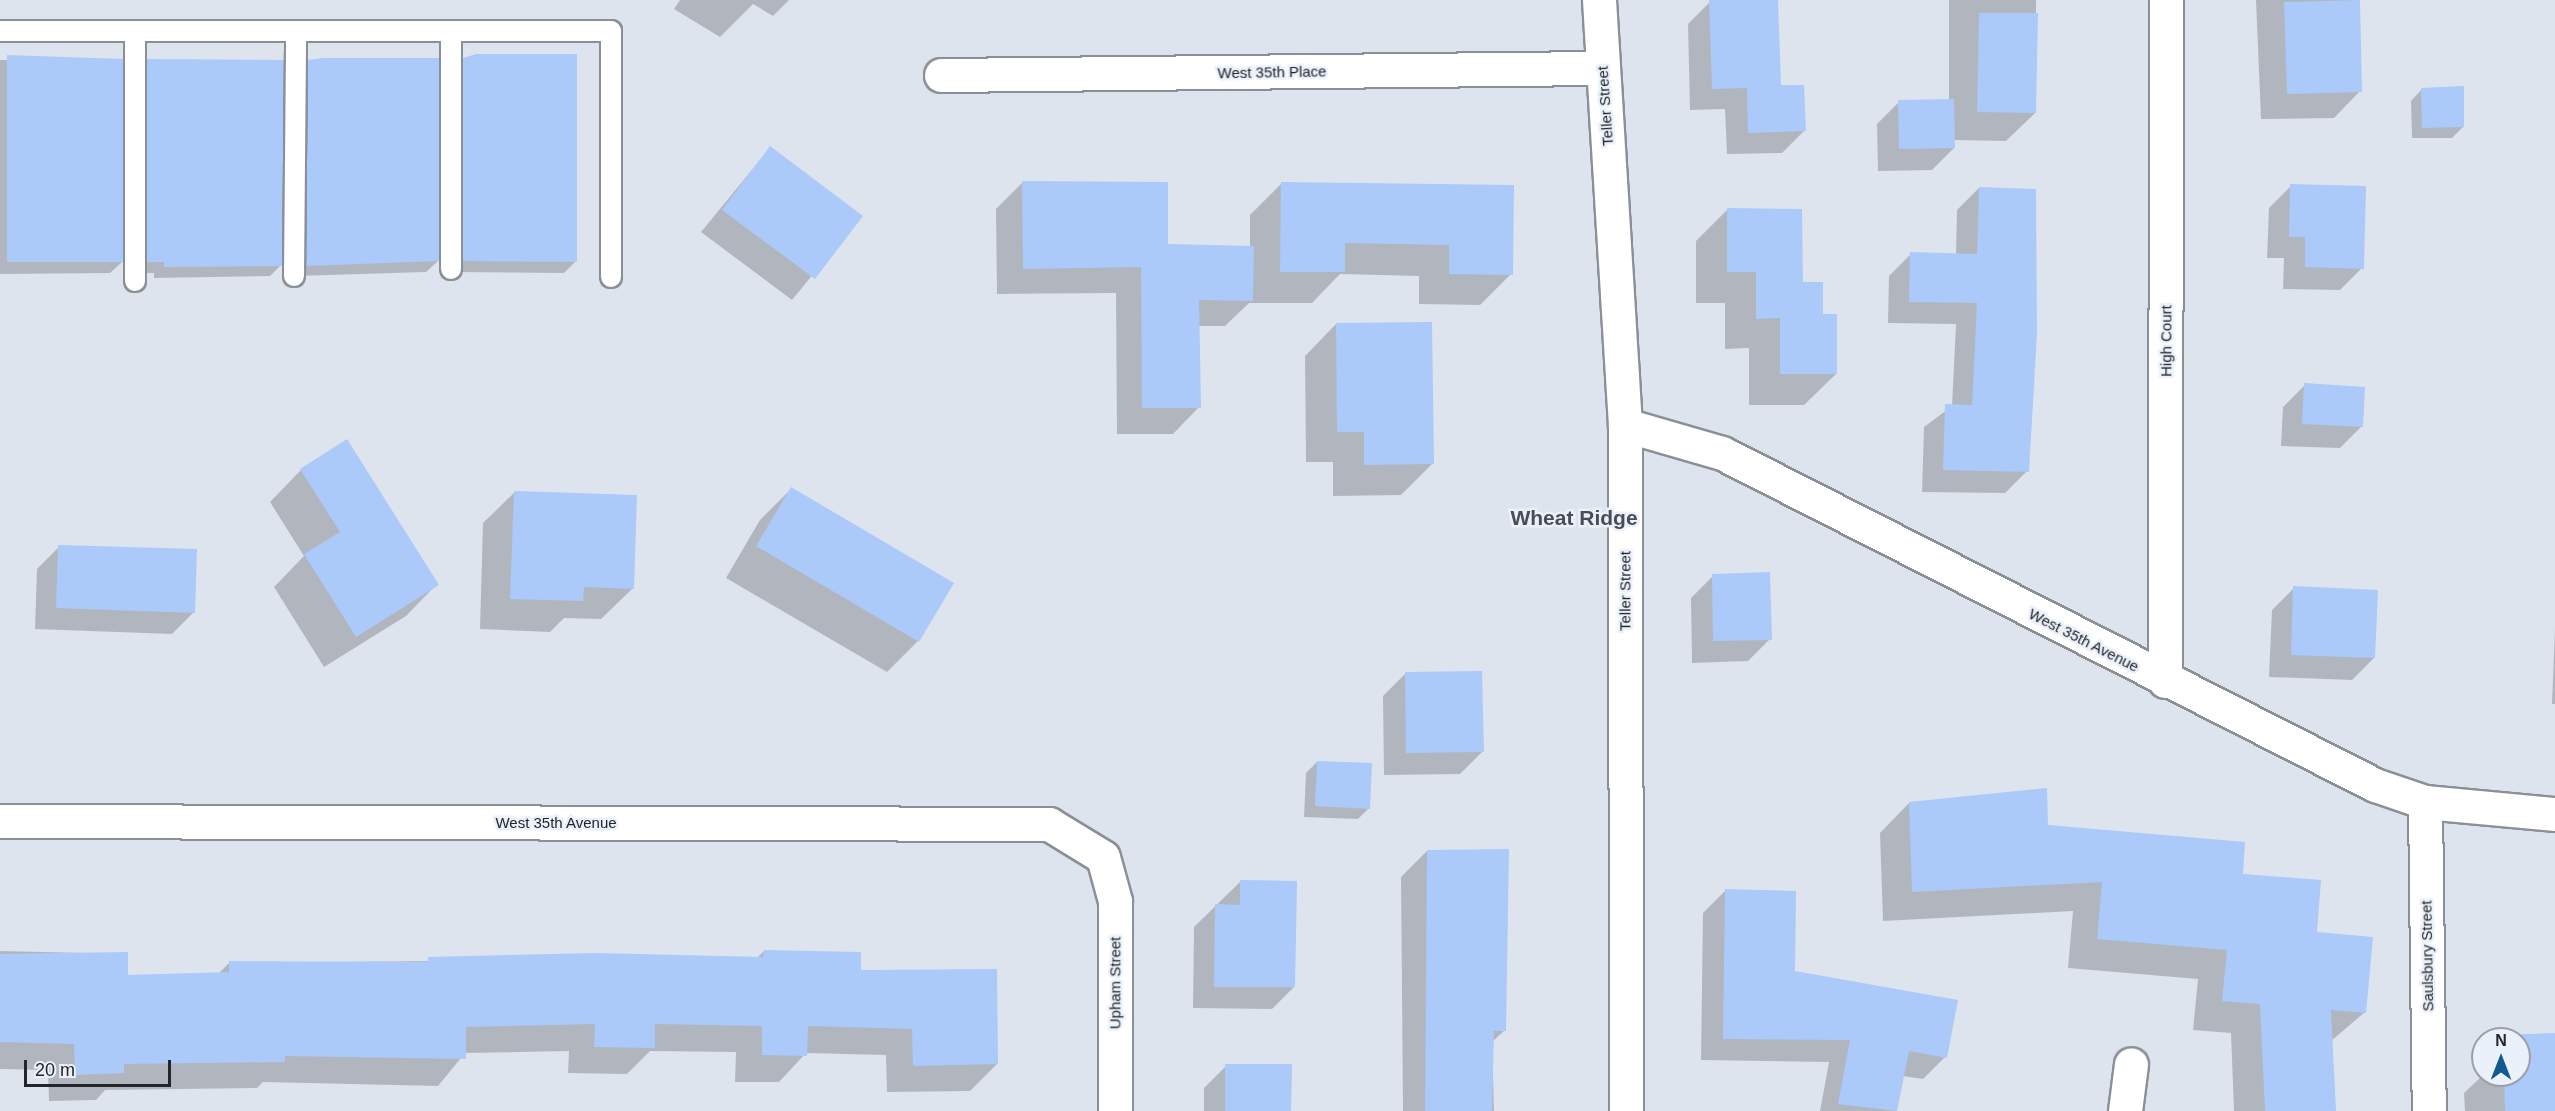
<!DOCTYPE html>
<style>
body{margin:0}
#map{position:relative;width:2555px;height:1111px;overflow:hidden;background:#dee4ee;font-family:Helvetica,sans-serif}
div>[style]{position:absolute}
.shadow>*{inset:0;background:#0003}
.building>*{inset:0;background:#abc9f9}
.roads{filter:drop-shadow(2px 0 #8a8f98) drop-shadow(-2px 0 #8a8f98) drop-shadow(0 2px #8a8f98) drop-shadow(0 -2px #8a8f98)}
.lane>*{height:20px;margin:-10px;padding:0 10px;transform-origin:10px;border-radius:10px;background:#fff}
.street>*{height:33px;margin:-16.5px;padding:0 16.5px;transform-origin:16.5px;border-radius:16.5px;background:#fff}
.secondary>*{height:33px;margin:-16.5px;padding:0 16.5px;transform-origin:16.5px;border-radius:16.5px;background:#fff}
span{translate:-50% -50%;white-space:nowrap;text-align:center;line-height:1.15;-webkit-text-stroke:5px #ebf1fb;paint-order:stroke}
.street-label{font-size:15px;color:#232529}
.district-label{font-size:21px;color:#494e56;font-weight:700}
.north{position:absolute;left:2471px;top:1027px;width:60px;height:60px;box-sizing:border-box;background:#ebf1fb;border:2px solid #9b9fa7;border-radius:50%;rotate:0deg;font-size:16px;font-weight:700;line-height:24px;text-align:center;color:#232529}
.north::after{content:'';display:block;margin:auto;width:21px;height:27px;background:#0f5b8f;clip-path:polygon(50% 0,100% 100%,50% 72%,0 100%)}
.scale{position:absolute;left:24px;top:1060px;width:147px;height:27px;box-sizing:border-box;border:3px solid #232529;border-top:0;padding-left:8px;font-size:18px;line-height:21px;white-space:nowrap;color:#232529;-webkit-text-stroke:4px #ebf1fb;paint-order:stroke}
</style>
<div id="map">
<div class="shadow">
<div style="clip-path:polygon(680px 0,789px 0,773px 16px,753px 4px,720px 37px,674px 9px)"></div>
<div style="clip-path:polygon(1949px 0,2036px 0,2035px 113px,2006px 141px,1954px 140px,1954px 148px,1932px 170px,1878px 171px,1877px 124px,1899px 102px,1949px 101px)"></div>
<div style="clip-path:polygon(2256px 0,2358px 0,2360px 91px,2334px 118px,2261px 119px)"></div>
<div style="clip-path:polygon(1710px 2px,1780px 87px,1804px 131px,1782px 153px,1727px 154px,1725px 109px,1690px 110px,1688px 24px)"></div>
<div style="clip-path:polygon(464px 59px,575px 262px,564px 273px,453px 272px,453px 70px)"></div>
<div style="clip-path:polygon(0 60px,122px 60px,122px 262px,110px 273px,0 274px)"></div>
<div style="clip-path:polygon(148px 61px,281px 265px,270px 276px,154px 278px,154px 273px,137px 273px,137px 72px)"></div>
<div style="clip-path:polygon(308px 62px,438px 261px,426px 272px,296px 276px,297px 73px)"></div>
<div style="clip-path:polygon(2422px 89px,2463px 127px,2452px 138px,2412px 138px,2411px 101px)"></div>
<div style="clip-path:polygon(770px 148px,861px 216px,792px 300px,701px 232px)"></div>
<div style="clip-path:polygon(1022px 183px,1167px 246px,1250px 247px,1250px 215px,1281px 184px,1512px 187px,1511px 274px,1480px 305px,1419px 304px,1419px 276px,1340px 274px,1312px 303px,1249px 303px,1225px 326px,1198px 326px,1199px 407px,1173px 434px,1117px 434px,1116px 293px,997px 294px,996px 209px)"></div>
<div style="clip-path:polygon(2291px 186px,2362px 268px,2340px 290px,2283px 289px,2284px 258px,2267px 258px,2269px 208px)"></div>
<div style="clip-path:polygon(1979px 188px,2027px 471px,2005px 493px,1922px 492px,1924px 427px,1952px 406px,1956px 324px,1888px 323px,1889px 276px,1911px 254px,1956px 255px,1957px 210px)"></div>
<div style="clip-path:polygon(1727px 210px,1802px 283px,1822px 315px,1836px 374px,1804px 405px,1749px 405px,1749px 348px,1725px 349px,1725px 303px,1696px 303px,1696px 241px)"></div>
<div style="clip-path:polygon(1336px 324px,1432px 464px,1401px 495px,1333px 496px,1333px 462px,1306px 462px,1305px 356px)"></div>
<div style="clip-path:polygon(2305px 385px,2362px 426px,2340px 448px,2281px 446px,2283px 407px)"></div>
<div style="clip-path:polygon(347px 441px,437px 584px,406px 616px,324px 667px,274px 587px,304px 556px,270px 502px,301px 470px)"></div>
<div style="clip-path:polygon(791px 489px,918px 641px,887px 672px,726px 578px,760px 520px)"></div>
<div style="clip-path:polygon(515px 492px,633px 588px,601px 619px,564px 618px,550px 632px,480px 629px,483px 523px)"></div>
<div style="clip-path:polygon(59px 547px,194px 612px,172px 634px,35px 629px,37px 569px)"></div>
<div style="clip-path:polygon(1713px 576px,1770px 639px,1748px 661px,1692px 663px,1691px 598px)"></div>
<div style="clip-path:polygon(2294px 588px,2374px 658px,2352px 680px,2269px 677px,2272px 610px)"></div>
<div style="clip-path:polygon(2555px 629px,2555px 704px,2552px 704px)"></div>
<div style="clip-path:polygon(1405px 674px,1482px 752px,1460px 774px,1384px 775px,1383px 696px)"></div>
<div style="clip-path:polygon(1317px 762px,1369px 808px,1358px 819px,1304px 817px,1306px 773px)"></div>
<div style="clip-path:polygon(1909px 803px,2047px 827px,2241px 875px,2315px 933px,2365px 1012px,2331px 1041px,2334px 1111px,2234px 1111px,2231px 1033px,2193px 1030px,2198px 979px,2068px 968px,2073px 911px,1883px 921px,1880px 833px)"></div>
<div style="clip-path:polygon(1427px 851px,1505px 1030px,1492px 1042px,1494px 1111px,1403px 1111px,1401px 877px)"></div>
<div style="clip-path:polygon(1240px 882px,1294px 987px,1272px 1009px,1193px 1008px,1194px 927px)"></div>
<div style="clip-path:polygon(1725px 891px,1794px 972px,1945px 1057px,1923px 1079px,1902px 1076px,1896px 1111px,1820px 1111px,1829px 1062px,1701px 1060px,1703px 913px)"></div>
<div style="clip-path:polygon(0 951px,127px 954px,127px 977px,218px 974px,229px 963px,757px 958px,764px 951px,859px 971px,997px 1064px,970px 1091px,887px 1092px,886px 1055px,806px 1053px,779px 1082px,735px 1082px,736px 1052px,650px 1051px,627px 1074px,568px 1073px,569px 1051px,465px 1053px,438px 1086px,263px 1082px,257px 1088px,105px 1090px,96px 1100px,49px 1101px,48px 1070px,0 1069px)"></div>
<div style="clip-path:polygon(2555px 1035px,2555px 1111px,2465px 1111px,2464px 1093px,2482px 1076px,2483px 1056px,2483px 1075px,2519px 1075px,2519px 1039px,2503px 1036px)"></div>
<div style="clip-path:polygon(1226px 1066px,1290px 1111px,1204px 1111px,1204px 1088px)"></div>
</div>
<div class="building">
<div style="clip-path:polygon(1709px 0,1778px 0,1781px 85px,1804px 85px,1806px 131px,1748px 133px,1747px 88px,1712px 89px)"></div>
<div style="clip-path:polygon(2360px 0,2362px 92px,2287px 94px,2284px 2px)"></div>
<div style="clip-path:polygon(1979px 13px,2038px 13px,2036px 113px,1977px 112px)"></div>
<div style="clip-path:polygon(476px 54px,577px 54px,577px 262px,463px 261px,463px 58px)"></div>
<div style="clip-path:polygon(7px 55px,123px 59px,123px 262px,7px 262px)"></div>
<div style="clip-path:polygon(323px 58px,439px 58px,439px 261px,306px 266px,308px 60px)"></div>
<div style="clip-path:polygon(147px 59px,284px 60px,282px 266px,164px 267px,164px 262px,147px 262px)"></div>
<div style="clip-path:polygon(2464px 86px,2464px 127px,2422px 128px,2421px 88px)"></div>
<div style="clip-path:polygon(1954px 99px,1955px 148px,1899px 149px,1898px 100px)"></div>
<div style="clip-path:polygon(770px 146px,863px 216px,815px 279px,722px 210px)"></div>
<div style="clip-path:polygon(1022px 181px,1168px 182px,1168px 244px,1254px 246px,1253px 301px,1199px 300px,1201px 408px,1142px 408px,1141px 267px,1023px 269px)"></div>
<div style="clip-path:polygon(1281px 182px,1514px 185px,1513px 275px,1449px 274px,1449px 245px,1345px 243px,1345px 272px,1280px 272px)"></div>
<div style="clip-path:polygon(2290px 184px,2366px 186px,2364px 269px,2305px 267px,2305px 237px,2289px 237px)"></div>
<div style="clip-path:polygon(1979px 187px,2036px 189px,2037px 333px,2029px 472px,1943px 470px,1945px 404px,1972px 405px,1977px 303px,1909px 302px,1910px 252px,1977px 254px)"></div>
<div style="clip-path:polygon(1727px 208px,1802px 209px,1803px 282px,1823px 282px,1823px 314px,1837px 314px,1837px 374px,1780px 374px,1780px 318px,1756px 319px,1756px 272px,1727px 272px)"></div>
<div style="clip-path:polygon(1432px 322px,1434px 464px,1364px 465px,1364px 432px,1337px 432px,1336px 323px)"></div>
<div style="clip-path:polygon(2304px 383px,2365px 387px,2363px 427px,2302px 424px)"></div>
<div style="clip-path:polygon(347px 439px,439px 585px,356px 637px,304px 554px,340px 532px,300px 469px)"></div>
<div style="clip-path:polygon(791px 487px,954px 583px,919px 642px,756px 546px)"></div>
<div style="clip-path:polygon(514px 491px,637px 495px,634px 589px,584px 587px,583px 601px,510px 599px)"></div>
<div style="clip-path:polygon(58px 545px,197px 549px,195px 613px,56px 608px)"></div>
<div style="clip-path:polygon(1770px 572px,1772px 640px,1713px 641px,1712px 574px)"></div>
<div style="clip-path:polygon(2293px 586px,2378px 590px,2375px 658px,2291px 655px)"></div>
<div style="clip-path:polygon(1482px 671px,1484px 752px,1406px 753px,1405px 672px)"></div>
<div style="clip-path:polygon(1317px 761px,1372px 763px,1370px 809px,1315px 806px)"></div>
<div style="clip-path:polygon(2047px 788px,2048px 825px,2245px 842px,2243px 874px,2321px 880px,2317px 932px,2373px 937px,2366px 1013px,2331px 1010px,2336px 1111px,2265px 1111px,2260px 1004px,2222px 1001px,2227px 950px,2097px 939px,2102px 882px,1912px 892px,1909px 802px)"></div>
<div style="clip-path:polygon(1509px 849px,1506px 1031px,1494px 1031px,1492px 1111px,1425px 1111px,1427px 850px)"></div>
<div style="clip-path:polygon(1240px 880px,1297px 881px,1295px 987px,1214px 987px,1215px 904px,1240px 905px)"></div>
<div style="clip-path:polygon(1725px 889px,1796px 891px,1795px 971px,1958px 1000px,1947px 1058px,1909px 1051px,1897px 1111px,1838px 1104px,1850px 1040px,1723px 1039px)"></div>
<div style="clip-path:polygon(764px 950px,861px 952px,861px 970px,997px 969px,998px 1064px,913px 1066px,912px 1029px,808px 1026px,807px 1056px,762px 1055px,762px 1026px,655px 1024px,655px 1048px,594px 1047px,595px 1024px,466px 1027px,466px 1059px,285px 1056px,285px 1062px,124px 1064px,124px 1073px,75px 1075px,74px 1044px,0 1042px,0 954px,128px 952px,128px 975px,229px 972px,229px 961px,428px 962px,428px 957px,596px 953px,763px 957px)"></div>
<div style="clip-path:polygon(2555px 1033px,2555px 1111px,2505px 1111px,2504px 1075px,2519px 1075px,2519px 1039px,2502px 1035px)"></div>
<div style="clip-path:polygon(1225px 1064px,1292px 1064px,1291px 1111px,1225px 1111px)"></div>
</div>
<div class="roads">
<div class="lane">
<div style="left:0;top:31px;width:611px"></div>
<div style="left:611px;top:31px;width:246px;rotate:90deg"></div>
<div style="left:135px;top:31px;width:250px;rotate:90deg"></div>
<div style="left:451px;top:31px;width:238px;rotate:90deg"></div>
<div style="left:294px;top:276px;width:245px;rotate:-89.5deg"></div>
</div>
<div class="street">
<div style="left:941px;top:75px;width:661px;rotate:-0.61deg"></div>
<div style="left:2165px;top:681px;width:681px;rotate:-89.92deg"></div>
<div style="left:2425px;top:802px;width:309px;rotate:89.3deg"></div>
<div style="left:0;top:821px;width:1049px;rotate:0.16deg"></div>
<div style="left:1049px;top:824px;width:63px;rotate:31.4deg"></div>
<div style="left:1103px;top:857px;width:46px;rotate:74.7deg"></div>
<div style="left:1115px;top:901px;width:210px;rotate:90deg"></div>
<div style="left:2125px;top:1111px;width:47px;rotate:-82.7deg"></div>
</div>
<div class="secondary">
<div style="left:1599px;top:0;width:426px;rotate:86.5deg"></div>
<div style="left:1625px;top:425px;width:686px;rotate:89.92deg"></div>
<div style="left:1625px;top:425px;width:101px;rotate:16.1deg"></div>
<div style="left:1722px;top:453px;width:733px;rotate:26.95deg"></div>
<div style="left:2375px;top:785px;width:53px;rotate:18.8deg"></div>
<div style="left:2425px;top:802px;width:131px;rotate:5.3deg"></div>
</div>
</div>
<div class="street-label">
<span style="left:1272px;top:72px;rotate:-1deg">West 35th Place</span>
<span style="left:1605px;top:106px;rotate:-94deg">Teller Street</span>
<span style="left:2166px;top:341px;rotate:-90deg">High Court</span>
<span style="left:1625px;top:591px;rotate:-90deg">Teller Street</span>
<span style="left:2084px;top:640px;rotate:27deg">West 35th Avenue</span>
<span style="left:556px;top:823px">West 35th Avenue</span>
<span style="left:2427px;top:956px;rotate:-91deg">Saulsbury Street</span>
<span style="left:1115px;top:983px;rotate:-90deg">Upham Street</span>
</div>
<div class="district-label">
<span style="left:1574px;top:518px">Wheat Ridge</span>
</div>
<div class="north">N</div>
<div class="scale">20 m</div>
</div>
